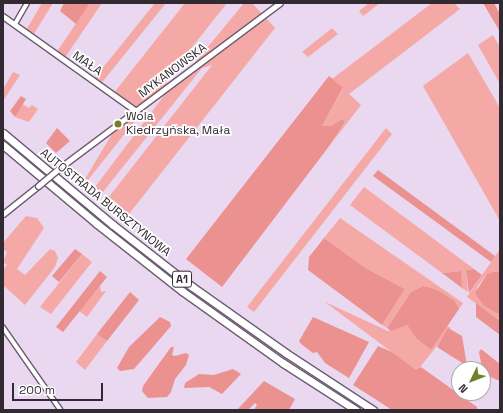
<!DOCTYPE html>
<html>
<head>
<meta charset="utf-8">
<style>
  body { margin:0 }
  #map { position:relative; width:503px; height:413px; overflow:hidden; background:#e9d8ef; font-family:"Space Grotesk",sans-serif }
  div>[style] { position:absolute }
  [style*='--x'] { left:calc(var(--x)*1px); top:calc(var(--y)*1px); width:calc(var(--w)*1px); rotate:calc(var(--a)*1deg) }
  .green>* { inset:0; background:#f5a9a7 }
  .forest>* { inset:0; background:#eb9190 }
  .roads { filter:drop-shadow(1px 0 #6b5c71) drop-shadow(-1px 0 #6b5c71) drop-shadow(0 1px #6b5c71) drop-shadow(0 -1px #6b5c71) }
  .minor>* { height:3.5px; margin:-1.75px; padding:0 1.75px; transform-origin:1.75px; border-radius:1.75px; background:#fff }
  .tertiary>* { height:4.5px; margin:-2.25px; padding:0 2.25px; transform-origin:2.25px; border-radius:2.25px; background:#fff }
  .secondary>* { height:5px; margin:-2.5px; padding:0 2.5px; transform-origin:2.5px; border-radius:2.5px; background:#fff }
  .motorway>* { height:7px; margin:-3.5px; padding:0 3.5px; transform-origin:3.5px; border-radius:3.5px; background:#fff }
  .bridges { filter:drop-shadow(1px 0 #6b5c71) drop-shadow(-1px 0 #6b5c71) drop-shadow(0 1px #6b5c71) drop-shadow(0 -1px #6b5c71) }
  .secondary-bridge>* { height:5px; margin:-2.5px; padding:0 2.5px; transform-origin:2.5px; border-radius:2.5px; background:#fff }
  .dots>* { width:11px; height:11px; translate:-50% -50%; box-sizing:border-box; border:2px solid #fff; border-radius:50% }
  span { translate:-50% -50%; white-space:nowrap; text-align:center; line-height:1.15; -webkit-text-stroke:3.5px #fff; paint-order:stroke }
  .shield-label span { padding:1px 3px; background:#fff; border:1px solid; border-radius:3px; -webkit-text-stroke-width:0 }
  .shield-label { font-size:11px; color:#312a33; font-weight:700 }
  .street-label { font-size:12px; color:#312a33 }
  .poi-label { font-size:12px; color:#312a33 }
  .left { translate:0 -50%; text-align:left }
  .frame { position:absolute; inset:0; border:4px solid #312a33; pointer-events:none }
  .north { position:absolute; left:451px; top:361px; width:40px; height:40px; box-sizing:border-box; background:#fff; border:1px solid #adaaad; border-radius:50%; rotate:227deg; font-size:11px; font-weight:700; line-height:16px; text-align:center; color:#312a33 }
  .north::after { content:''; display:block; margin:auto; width:14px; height:18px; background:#727f2c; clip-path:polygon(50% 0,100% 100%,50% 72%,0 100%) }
  .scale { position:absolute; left:12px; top:383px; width:91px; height:18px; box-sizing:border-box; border:2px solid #312a33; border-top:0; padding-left:5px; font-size:12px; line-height:14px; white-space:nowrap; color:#312a33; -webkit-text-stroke:3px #fff; paint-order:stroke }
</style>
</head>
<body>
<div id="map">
  <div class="green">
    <i style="clip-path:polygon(42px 3px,53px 3px,32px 37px,25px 32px)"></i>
    <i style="clip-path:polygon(90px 3px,102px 3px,64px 59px,56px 53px)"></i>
    <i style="clip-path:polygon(155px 3px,166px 3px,100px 85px,93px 80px)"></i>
    <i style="clip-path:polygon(185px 3px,227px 3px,166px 80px,168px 87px,188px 71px,244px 3px,252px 3px,275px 28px,129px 214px,108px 198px,212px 65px,202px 68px,102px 193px,95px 187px,163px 97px,158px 97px,146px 107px,88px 180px,85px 179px,118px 124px,136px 111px,113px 94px)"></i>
    <i style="clip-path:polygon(369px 3px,380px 3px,363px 16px,359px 11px)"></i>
    <i style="clip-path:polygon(432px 3px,454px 3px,460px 9px,349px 94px,361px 105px,327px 149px,345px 122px,342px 119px,331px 126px,322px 126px,343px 89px,332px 79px)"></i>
    <i style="clip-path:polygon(332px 28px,338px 34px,308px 57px,302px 52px)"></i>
    <i style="clip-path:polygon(493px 35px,500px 47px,500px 84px,478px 45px)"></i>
    <i style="clip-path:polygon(468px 53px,500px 108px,500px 221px,423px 86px)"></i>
    <i style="clip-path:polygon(13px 72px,20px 75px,3px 101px,3px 89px)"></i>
    <i style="clip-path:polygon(22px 104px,29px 108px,32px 105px,38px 109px,29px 122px,15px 117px)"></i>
    <i style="clip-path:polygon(386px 128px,392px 134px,254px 312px,247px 307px)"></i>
    <i style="clip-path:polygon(364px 187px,474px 269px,466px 270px,468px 292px,462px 288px,460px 271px,442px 273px,350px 205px)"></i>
    <i style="clip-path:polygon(26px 216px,37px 218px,44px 228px,17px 269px,25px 275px,50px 249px,55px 251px,58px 258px,55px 267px,25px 305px,3px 285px,3px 270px,7px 265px,3px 262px,7px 252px,3px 249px,3px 243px)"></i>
    <i style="clip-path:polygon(340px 218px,463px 303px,459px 309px,455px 301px,423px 286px,411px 292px,387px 328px,382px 325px,405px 289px,367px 269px,324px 238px)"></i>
    <i style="clip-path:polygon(500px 249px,500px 272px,487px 274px,477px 287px,484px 306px,500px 313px,500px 321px,467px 297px)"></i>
    <i style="clip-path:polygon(82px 254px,92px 262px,51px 314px,40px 307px)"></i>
    <i style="clip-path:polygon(100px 286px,101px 292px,106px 291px,87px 317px,79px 311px)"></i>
    <i style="clip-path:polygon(325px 302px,388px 331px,407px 325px,416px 338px,431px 350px,447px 326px,451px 328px,417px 371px)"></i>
    <i style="clip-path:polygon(97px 334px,107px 341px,85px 370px,76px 362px)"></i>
  </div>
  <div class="forest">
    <i style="clip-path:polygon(64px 3px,90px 3px,76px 24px,60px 11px)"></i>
    <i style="clip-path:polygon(483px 3px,494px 3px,500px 14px,499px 30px)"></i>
    <i style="clip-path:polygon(329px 76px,343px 88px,322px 126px,331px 126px,342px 119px,345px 122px,327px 149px,222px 287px,186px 259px)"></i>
    <i style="clip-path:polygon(21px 96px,26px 99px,15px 117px,10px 111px)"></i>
    <i style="clip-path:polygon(57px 128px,70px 141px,56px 153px,46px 143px)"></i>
    <i style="clip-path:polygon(378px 170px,495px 256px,491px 262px,373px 176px)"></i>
    <i style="clip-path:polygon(324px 238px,367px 269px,405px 289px,382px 325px,308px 270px,309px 257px)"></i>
    <i style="clip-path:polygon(75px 249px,82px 254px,59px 282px,52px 276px)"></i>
    <i style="clip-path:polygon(474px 269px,482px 275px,469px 293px,466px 270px)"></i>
    <i style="clip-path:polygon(100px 271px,107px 277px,63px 332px,56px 327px)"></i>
    <i style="clip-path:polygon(461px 271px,462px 288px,442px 273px)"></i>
    <i style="clip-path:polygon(494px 272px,500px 272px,499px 314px,484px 306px,475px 293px,487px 274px)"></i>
    <i style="clip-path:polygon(423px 286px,437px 290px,455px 301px,459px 309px,431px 350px,416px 338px,407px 325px,391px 331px,387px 328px,411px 292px)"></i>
    <i style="clip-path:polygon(130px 292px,139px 300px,107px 341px,97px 334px)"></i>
    <i style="clip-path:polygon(476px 303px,500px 321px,500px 335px,476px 317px)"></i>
    <i style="clip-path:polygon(160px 317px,170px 322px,171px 326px,134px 369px,120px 371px,117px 368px,129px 347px)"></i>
    <i style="clip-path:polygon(313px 317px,369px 342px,349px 378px,325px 363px,317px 352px,313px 353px,301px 344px,299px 341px)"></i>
    <i style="clip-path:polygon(448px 328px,462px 336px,467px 366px,437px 347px)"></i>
    <i style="clip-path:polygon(378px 346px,392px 352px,416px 370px,421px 367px,477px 407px,477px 410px,392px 410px,372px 397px,353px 385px)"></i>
    <i style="clip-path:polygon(171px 347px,174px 347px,172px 355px,175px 356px,186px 353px,189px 355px,186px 365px,175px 379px,171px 392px,167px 397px,148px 398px,142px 391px,143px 386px)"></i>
    <i style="clip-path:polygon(481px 349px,500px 364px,500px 381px,483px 374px,479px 352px)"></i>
    <i style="clip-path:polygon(233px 369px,241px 374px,222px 394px,209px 387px,184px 388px,185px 383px,199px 374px,214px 375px)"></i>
    <i style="clip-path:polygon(264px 381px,295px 399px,289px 410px,254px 410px,257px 405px,255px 403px,248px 410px,237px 410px)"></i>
  </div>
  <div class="roads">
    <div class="minor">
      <i style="--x:15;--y:24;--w:24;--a:-60"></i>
      <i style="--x:3;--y:327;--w:101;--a:55.1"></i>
    </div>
    <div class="tertiary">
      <i style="--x:3;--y:16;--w:163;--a:35.5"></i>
    </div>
    <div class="secondary">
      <i style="--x:58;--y:169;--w:277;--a:-36.8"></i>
      <i style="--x:3;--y:214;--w:45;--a:-38.7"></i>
    </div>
    <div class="motorway">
      <i style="--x:3;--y:133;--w:143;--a:39.9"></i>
      <i style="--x:113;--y:225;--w:99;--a:38"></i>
      <i style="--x:191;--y:286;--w:116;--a:35.2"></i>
      <i style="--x:286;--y:353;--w:104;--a:33.2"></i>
      <i style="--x:3;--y:145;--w:123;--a:40"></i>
      <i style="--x:97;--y:224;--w:108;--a:38.2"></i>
      <i style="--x:182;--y:291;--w:124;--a:35.5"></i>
      <i style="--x:283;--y:363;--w:87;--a:32.8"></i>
    </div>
  </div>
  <div class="bridges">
    <div class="secondary-bridge">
      <i style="--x:38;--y:186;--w:26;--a:-40"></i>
    </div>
  </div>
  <div class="dots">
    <i style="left:118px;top:124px;background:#727f2c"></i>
  </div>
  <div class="shield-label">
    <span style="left:182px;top:279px">A1</span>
  </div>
  <div class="street-label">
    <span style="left:87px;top:64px;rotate:35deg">MAŁA</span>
    <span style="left:173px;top:71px;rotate:-37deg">MYKANOWSKA</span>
    <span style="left:105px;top:203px;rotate:39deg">AUTOSTRADA BURSZTYNOWA</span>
  </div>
  <div class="poi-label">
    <span class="left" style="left:126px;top:124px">Wola<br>Kiedrzyńska, Mała</span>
  </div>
  <div class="frame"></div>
  <div class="north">N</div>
  <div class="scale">200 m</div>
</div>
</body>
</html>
